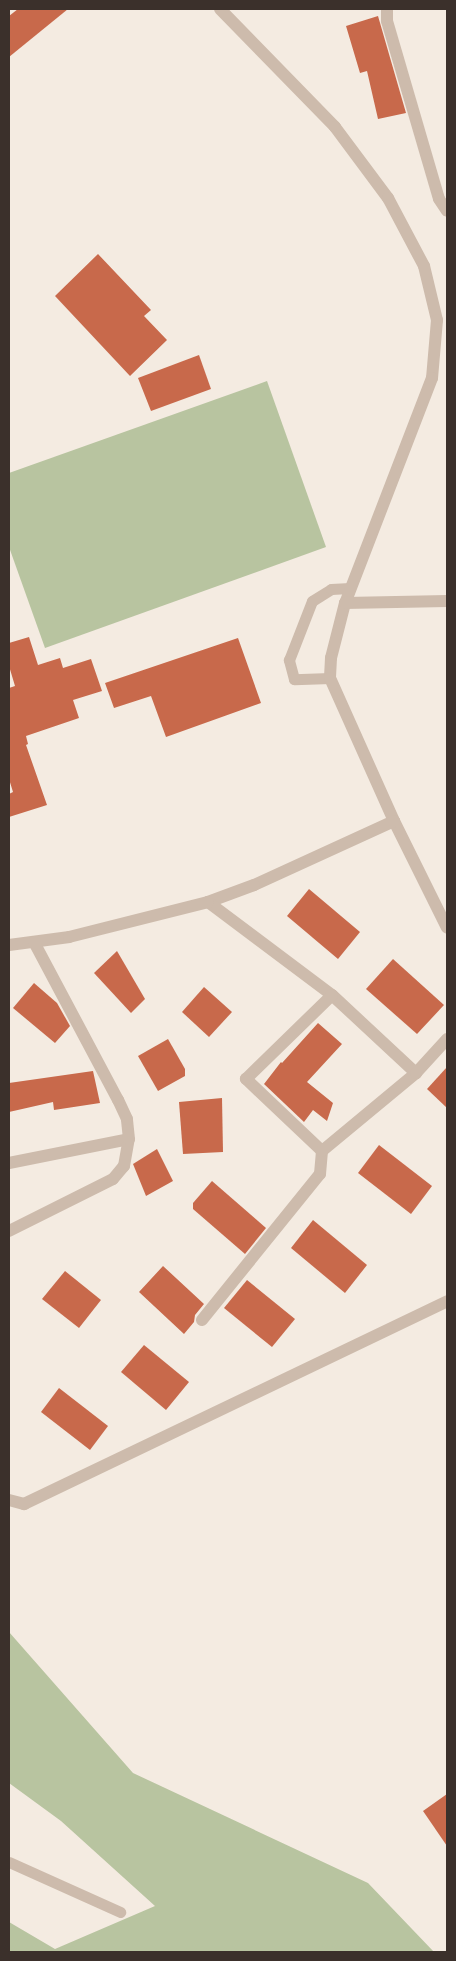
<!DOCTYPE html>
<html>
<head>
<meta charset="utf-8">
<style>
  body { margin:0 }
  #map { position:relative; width:456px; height:1961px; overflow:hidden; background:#f4ebe1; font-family:"Roboto Condensed",sans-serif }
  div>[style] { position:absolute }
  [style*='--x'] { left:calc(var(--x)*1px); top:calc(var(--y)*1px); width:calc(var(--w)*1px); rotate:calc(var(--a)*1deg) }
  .green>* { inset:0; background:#b8c4a0 }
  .building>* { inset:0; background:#c8694b }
  .service>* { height:11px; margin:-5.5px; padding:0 5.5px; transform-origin:5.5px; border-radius:5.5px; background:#cdbbac }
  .minor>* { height:12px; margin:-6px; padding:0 6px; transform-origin:6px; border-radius:6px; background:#cdbbac }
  span { translate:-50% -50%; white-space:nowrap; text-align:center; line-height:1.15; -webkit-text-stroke:5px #fbf5ee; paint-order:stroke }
  .frame { position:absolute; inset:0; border:10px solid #3b302b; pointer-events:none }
</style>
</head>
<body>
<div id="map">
  <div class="green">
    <i style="clip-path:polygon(267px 381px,326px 547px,45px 648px,9px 547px,9px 473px)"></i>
    <i style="clip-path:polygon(9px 1632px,133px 1773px,368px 1883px,434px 1952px,9px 1952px,9px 1922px,55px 1949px,155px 1906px,61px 1821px,9px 1783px)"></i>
  </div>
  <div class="building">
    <i style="clip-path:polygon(18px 9px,68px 9px,9px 57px,9px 16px)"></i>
    <i style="clip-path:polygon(378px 16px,406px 113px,378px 119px,367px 71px,360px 73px,346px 26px)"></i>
    <i style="clip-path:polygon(98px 254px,151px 310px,144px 316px,167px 340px,130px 376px,55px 296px)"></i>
    <i style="clip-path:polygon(199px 355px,211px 389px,151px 411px,138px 378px)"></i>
    <i style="clip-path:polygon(29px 637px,38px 665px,60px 658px,63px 668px,91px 659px,102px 691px,73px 700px,79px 718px,26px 736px,28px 744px,26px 745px,47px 805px,9px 817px,9px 794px,13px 792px,9px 779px,9px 688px,15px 686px,9px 666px,9px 643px)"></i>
    <i style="clip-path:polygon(238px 638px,261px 703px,166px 737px,151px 696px,114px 708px,105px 683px)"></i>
    <i style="clip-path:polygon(309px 889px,360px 932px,338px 959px,287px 916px)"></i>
    <i style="clip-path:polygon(117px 951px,145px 999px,131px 1013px,94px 973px)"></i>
    <i style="clip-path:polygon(393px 959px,444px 1005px,417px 1034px,366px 989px)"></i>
    <i style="clip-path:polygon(34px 983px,57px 1003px,70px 1026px,55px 1043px,13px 1008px)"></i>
    <i style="clip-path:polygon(204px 987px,232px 1012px,209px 1037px,182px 1012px)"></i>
    <i style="clip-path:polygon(318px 1023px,342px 1044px,307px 1082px,333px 1103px,327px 1121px,313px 1110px,304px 1122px,264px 1084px,281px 1062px,282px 1063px)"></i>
    <i style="clip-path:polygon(168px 1039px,185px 1069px,185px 1076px,158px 1091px,138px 1056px)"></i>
    <i style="clip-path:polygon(447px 1067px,447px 1108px,427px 1089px)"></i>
    <i style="clip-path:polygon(93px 1071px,100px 1103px,54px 1110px,53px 1102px,9px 1112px,9px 1083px)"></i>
    <i style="clip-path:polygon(222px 1098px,223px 1152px,183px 1154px,179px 1102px)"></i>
    <i style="clip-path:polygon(379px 1145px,432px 1186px,411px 1214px,358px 1173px)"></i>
    <i style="clip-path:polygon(157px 1149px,173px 1181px,146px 1196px,133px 1164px)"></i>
    <i style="clip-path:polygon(212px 1181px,266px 1228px,245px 1254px,193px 1209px,193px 1203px)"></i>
    <i style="clip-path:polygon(313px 1220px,367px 1265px,345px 1293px,291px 1248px)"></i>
    <i style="clip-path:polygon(163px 1266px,204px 1304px,195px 1315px,194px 1322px,184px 1334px,139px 1292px)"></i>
    <i style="clip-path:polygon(65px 1271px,101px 1300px,79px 1328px,42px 1299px)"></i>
    <i style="clip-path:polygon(247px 1280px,295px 1319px,272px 1347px,224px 1308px)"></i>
    <i style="clip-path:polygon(144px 1345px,189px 1382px,166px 1410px,121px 1372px)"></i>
    <i style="clip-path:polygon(59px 1388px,108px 1426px,90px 1450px,41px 1412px)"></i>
    <i style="clip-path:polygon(447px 1794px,447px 1846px,423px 1811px)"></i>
  </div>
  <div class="service">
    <i style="--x:330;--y:678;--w:36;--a:178"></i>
    <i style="--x:294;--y:679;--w:20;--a:-105"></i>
    <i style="--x:289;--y:660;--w:63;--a:-68.7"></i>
    <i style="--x:312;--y:601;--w:22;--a:-32"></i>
    <i style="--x:331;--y:589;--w:19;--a:-3"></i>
    <i style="--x:9;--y:1862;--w:122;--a:24.2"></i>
  </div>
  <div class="minor">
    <i style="--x:220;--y:9;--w:165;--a:45.7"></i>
    <i style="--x:335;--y:127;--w:89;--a:53.3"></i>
    <i style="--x:388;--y:198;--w:77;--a:62.1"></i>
    <i style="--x:424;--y:266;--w:56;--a:76.5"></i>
    <i style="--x:437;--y:320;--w:58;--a:94.9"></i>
    <i style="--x:432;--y:378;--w:241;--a:111.1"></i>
    <i style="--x:345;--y:603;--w:57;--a:104.3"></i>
    <i style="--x:331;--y:658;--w:20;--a:93"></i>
    <i style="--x:330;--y:678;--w:157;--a:65.9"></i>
    <i style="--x:394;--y:821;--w:119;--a:63.6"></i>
    <i style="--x:387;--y:9;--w:12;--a:90"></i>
    <i style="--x:387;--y:21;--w:185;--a:73.7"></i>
    <i style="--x:439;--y:199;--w:14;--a:56"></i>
    <i style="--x:345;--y:603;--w:102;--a:-1.1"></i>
    <i style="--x:394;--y:821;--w:154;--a:155.4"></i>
    <i style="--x:254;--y:885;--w:49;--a:159.7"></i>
    <i style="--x:208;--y:902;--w:155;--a:36.9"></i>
    <i style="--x:332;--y:995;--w:115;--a:42.9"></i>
    <i style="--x:9;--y:945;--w:61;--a:-7.6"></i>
    <i style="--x:69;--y:937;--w:143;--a:-14.1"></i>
    <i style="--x:322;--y:1151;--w:105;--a:-136.5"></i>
    <i style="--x:246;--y:1079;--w:120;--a:-44.3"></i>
    <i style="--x:9;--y:1163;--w:122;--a:-11.3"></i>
    <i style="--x:9;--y:1231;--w:116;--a:-26.6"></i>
    <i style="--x:113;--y:1179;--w:17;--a:-50"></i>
    <i style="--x:124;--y:1166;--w:27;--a:-80"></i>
    <i style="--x:129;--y:1139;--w:20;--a:-96"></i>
    <i style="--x:127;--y:1119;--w:21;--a:-115"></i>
    <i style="--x:118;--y:1100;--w:179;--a:-118"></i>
    <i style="--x:202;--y:1320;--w:188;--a:-51.1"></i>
    <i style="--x:320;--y:1174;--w:23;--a:-85"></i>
    <i style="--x:322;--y:1151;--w:122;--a:-39.7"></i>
    <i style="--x:416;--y:1073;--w:46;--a:-47.6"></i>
    <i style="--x:9;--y:1500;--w:16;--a:15"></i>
    <i style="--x:24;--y:1504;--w:469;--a:-25.6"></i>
  </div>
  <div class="frame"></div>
</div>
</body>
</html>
